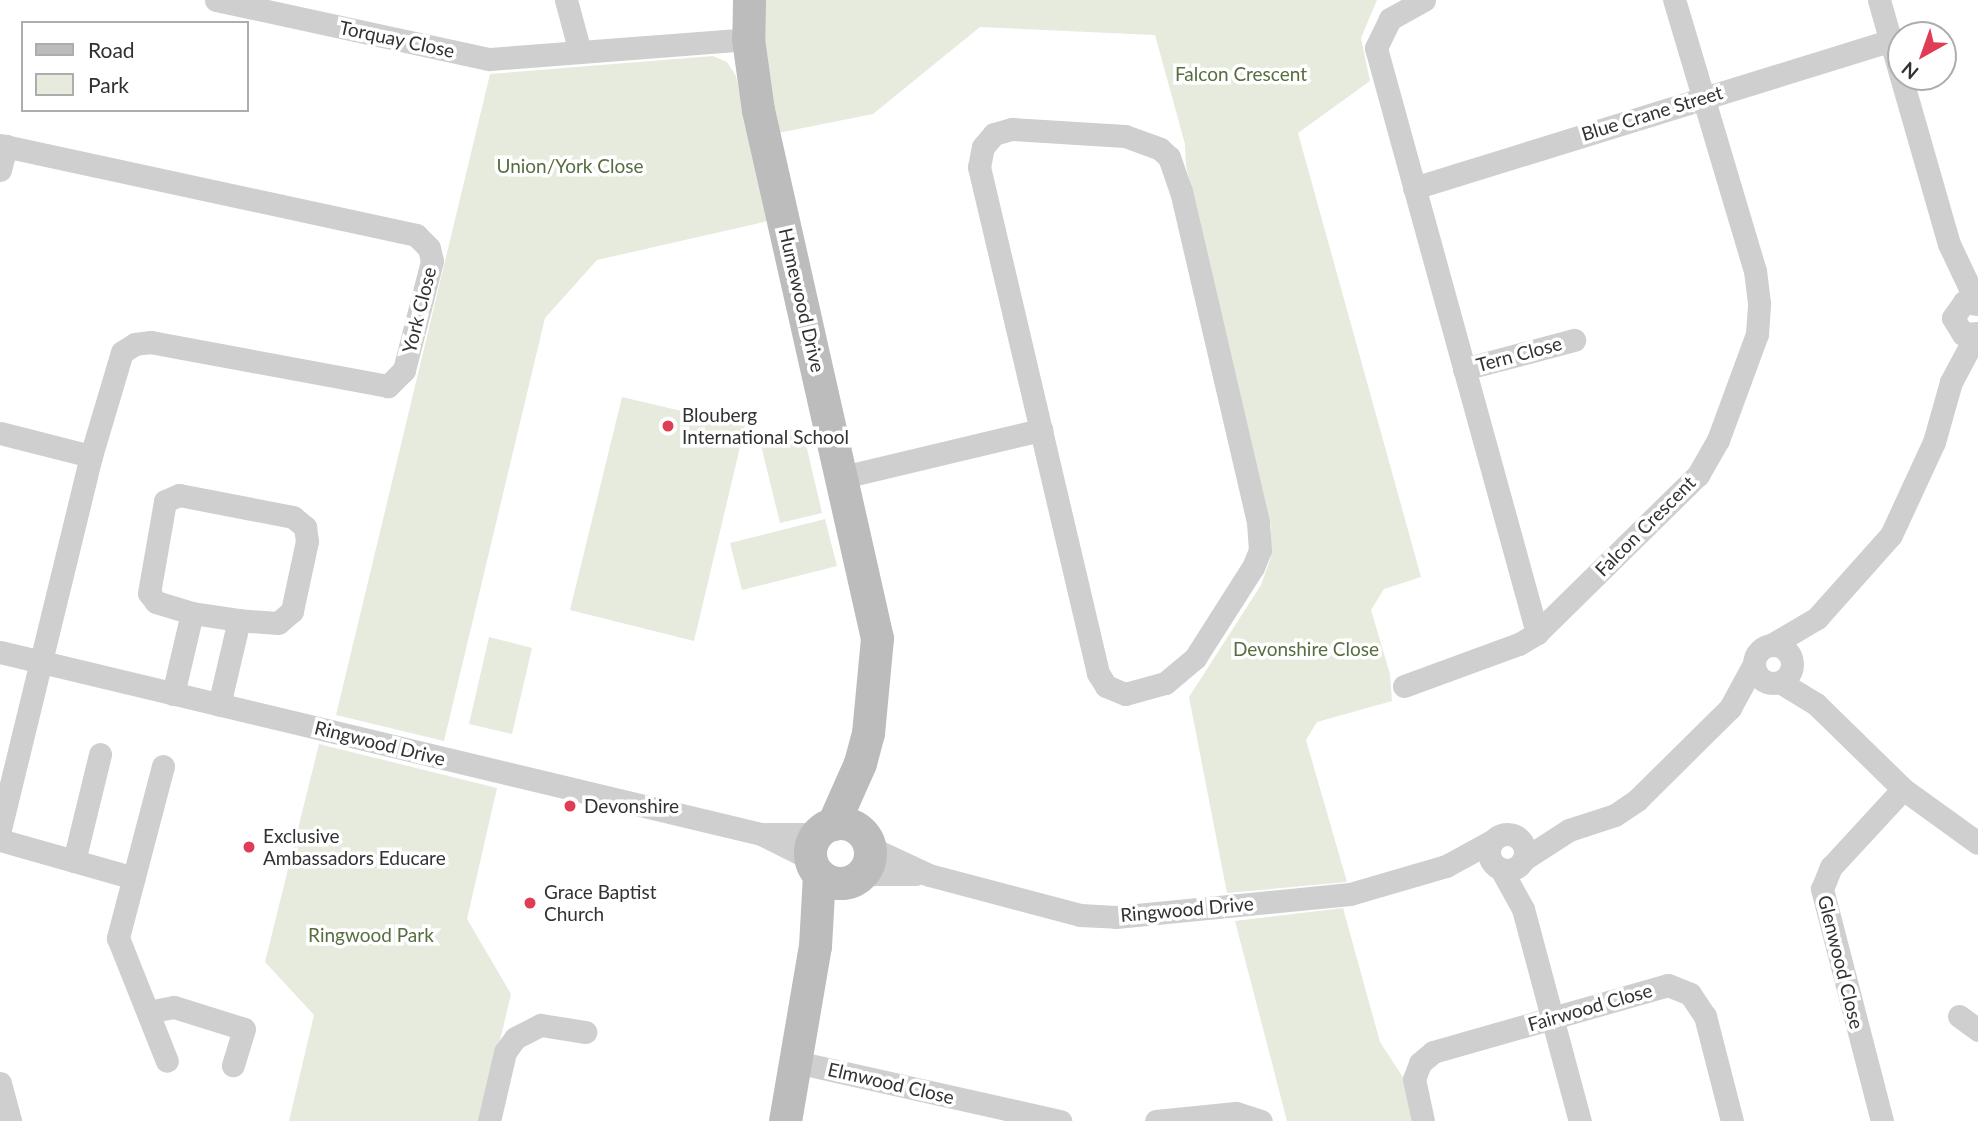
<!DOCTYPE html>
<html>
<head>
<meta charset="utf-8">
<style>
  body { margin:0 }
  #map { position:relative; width:1978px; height:1121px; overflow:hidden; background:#fff; font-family:Lato,sans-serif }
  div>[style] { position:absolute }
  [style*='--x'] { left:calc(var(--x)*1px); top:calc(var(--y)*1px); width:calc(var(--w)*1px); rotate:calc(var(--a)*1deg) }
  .green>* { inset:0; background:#e6ebde }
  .street>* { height:23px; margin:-11.5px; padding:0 11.5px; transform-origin:11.5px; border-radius:11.5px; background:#cfcfcf }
  .street>.ring { margin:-11.5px; padding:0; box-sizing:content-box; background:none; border:23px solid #cfcfcf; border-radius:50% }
  .secondary>* { height:33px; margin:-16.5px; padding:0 16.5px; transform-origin:16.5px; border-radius:16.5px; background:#bcbcbc }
  .secondary>.ring { margin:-16.5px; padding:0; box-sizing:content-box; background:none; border:33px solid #bcbcbc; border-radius:50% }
  .dots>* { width:19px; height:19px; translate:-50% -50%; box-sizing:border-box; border:4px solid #fff; border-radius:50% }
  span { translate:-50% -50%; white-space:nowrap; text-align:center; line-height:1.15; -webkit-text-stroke:7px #fff; paint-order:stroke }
  .street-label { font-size:19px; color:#323232 }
  .park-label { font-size:19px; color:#586d40 }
  .poi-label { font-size:19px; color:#323232 }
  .left { translate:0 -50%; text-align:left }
  .legend { position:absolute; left:21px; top:21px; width:228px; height:91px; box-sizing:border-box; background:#fff; border:2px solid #adadad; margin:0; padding:9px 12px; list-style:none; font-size:21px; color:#323232 }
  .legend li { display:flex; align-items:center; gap:14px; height:35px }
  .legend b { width:35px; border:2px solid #adadad }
  .north { position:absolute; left:1887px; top:21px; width:70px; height:70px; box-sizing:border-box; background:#fff; border:2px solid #adadad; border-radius:50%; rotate:220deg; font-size:19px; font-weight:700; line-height:28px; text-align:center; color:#323232 }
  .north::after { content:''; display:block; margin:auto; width:24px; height:32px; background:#df3d55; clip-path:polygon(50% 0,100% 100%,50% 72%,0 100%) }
</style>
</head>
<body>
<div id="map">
  <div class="green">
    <i style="clip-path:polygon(763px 0,1377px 0,1361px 38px,1370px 81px,1298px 133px,1421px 577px,1384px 589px,1371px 610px,1390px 674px,1392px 701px,1317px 722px,1306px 740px,1347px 882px,1227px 893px,1189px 697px,1261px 585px,1271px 557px,1271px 526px,1186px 166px,1185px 144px,1155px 35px,980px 27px,873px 114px,778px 133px,762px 40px)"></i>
    <i style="clip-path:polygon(713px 56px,727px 62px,736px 76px,768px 221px,597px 260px,545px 318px,444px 741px,336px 715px,490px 74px)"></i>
    <i style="clip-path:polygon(622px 397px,745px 426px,694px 641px,570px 610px)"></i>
    <i style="clip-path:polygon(802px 427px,822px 513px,780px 523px,759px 437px)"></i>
    <i style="clip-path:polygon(825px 519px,837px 566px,742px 590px,730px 543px)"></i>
    <i style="clip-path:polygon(489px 637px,532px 648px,512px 734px,469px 724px)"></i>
    <i style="clip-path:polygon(319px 744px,497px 788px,467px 919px,511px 994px,481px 1121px,289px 1121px,314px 1015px,265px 962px)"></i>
    <i style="clip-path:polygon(1343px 908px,1380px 1042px,1406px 1082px,1416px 1121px,1287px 1121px,1235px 921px)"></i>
  </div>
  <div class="street">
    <i style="--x:216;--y:0;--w:280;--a:12.2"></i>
    <i style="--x:490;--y:59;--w:259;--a:-4.4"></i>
    <i style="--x:566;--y:0;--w:54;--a:74.9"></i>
    <i style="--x:1424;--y:0;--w:39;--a:151"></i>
    <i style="--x:1390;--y:19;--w:32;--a:116"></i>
    <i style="--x:1376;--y:48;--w:607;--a:74.61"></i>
    <i style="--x:1879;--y:0;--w:254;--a:74"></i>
    <i style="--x:1949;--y:244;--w:65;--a:64.6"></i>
    <i style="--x:1012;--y:129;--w:113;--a:3.5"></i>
    <i style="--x:1125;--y:136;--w:37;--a:20"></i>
    <i style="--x:1160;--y:149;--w:12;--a:42"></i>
    <i style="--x:1169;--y:157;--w:36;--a:71"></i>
    <i style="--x:1181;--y:191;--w:340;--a:76.9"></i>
    <i style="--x:1258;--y:522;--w:28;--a:86"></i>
    <i style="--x:1260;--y:550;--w:18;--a:112"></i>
    <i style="--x:1253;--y:567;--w:108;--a:122.5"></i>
    <i style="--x:1195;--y:658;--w:39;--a:140"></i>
    <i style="--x:1165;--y:683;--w:41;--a:164.6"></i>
    <i style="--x:1125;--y:694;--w:21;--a:-157"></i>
    <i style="--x:1106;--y:686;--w:15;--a:-122"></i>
    <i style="--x:1098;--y:673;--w:520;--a:-103.23"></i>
    <i style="--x:979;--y:167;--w:20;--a:-79"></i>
    <i style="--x:983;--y:147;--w:17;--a:-50"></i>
    <i style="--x:994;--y:134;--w:19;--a:-16"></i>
    <i style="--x:0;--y:145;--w:426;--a:12.2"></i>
    <i style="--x:416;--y:235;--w:18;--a:45"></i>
    <i style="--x:429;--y:248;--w:13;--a:77"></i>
    <i style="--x:432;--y:261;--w:113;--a:104.4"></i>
    <i style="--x:404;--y:370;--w:23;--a:135"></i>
    <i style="--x:388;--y:386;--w:241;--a:-169.5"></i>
    <i style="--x:151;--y:342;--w:16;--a:173"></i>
    <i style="--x:135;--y:344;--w:15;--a:148"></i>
    <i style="--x:122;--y:352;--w:109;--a:106.6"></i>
    <i style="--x:91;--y:456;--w:383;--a:103.7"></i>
    <i style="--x:0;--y:170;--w:25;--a:-76"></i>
    <i style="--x:1414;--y:188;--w:498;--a:-17.2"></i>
    <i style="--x:1978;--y:304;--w:14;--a:-172"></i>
    <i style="--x:1964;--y:302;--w:19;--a:125"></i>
    <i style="--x:1953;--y:318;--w:19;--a:58"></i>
    <i style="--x:1963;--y:334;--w:15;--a:-4"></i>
    <i style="--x:1464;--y:369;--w:114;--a:-14.8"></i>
    <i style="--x:0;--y:433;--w:94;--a:14.2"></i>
    <i style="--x:843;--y:477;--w:204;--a:-13.4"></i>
    <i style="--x:192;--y:613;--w:48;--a:8.5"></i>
    <i style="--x:1773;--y:644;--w:51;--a:-30.6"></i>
    <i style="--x:1817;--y:618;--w:111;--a:-48.3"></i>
    <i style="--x:1891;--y:535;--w:102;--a:-65.2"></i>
    <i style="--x:1934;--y:442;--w:62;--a:-74.2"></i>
    <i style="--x:1951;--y:382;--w:55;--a:-62"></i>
    <i class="ring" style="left:1754px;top:645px;width:15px;height:15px"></i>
    <i style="--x:0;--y:652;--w:782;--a:13.45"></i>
    <i style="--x:761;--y:834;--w:56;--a:26.6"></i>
    <i style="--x:1780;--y:682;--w:42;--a:31.4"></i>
    <i style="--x:1816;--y:704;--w:122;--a:44.3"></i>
    <i style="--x:1903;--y:789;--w:92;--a:35.8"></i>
    <i style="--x:1404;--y:686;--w:122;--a:-20.1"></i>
    <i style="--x:1519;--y:644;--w:21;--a:-31"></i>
    <i style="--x:1537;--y:633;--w:226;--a:-44.5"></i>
    <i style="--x:1698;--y:475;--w:40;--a:-60.3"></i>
    <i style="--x:1718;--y:440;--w:113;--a:-69.8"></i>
    <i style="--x:1757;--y:334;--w:31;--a:-86"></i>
    <i style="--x:1759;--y:303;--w:32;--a:-97"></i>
    <i style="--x:1755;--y:271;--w:283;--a:-106.6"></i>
    <i style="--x:173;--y:694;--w:83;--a:-76.8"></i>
    <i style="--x:192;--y:613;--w:38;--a:-163"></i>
    <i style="--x:156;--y:602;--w:11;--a:-128"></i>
    <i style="--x:149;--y:593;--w:93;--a:-80.1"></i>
    <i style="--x:165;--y:501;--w:15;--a:-23"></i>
    <i style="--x:179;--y:495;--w:116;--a:10.9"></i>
    <i style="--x:293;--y:517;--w:16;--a:40"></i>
    <i style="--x:305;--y:527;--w:14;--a:82"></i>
    <i style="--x:307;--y:541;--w:72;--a:102.1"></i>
    <i style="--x:292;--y:611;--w:18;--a:139"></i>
    <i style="--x:278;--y:623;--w:39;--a:-176"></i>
    <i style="--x:239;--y:620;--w:87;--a:103.2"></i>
    <i style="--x:163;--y:766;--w:178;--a:104.7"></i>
    <i style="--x:118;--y:938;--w:132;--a:68.3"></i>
    <i class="ring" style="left:1489px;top:834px;width:13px;height:13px"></i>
    <i style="--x:767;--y:834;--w:50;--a:0"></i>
    <i style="--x:0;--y:840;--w:139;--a:15.8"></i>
    <i style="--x:869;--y:847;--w:66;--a:25"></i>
    <i style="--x:929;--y:875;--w:156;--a:14.8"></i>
    <i style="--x:1080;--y:915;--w:36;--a:3"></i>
    <i style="--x:1116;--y:917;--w:235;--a:-5.6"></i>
    <i style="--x:1350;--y:894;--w:100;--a:-16.3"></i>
    <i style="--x:1446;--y:866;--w:52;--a:-28.5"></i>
    <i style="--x:1524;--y:859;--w:54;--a:-32.8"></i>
    <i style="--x:1569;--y:830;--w:48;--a:-18.1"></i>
    <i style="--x:1615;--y:815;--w:27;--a:-34"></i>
    <i style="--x:1637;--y:800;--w:131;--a:-44.7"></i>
    <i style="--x:1730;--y:708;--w:50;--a:-61.4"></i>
    <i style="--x:74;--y:861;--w:110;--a:-76.3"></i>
    <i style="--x:1501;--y:869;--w:46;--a:61.2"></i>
    <i style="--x:1523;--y:909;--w:220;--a:75"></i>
    <i style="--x:861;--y:874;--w:54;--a:0"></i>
    <i style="--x:148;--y:1012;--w:26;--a:-11"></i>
    <i style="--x:174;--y:1007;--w:73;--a:17.4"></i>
    <i style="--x:244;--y:1029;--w:38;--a:107"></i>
    <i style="--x:1959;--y:1016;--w:24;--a:36"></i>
    <i style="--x:796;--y:1062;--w:271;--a:12.6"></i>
    <i style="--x:0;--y:1083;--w:39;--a:75"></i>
    <i style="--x:489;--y:1121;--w:71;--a:-76.9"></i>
    <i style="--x:505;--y:1052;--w:17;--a:-54"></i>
    <i style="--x:515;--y:1038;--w:29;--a:-27"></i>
    <i style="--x:541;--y:1025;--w:45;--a:9"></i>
    <i style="--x:1156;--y:1121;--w:80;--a:-5.7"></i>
    <i style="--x:1236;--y:1113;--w:26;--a:18"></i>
    <i style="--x:1423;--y:1121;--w:43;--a:-102.1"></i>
    <i style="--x:1414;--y:1079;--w:17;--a:-69"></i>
    <i style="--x:1420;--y:1063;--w:17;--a:-40"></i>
    <i style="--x:1433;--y:1052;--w:244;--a:-15.9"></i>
    <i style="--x:1668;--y:985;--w:24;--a:22"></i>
    <i style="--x:1690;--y:994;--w:27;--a:56"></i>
    <i style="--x:1705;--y:1016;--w:108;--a:75.6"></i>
    <i style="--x:1882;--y:1121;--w:240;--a:-104.5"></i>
    <i style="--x:1822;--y:889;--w:24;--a:-68"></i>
    <i style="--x:1831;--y:867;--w:106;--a:-47.3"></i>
  </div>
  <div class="secondary">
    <i style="--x:749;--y:0;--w:39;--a:91"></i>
    <i style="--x:748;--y:39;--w:72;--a:82"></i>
    <i style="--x:758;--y:110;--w:541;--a:77.3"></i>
    <i style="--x:877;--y:638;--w:95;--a:95.4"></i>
    <i style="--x:868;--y:733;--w:31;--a:105"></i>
    <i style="--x:860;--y:763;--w:67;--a:113.9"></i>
    <i class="ring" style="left:810px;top:823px;width:27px;height:27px"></i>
    <i style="--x:785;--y:1121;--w:178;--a:-80.3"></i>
    <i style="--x:815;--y:946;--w:71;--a:-86.8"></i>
  </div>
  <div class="dots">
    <i style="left:668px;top:426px;background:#df3d55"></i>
    <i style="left:570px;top:806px;background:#df3d55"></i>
    <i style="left:249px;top:847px;background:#df3d55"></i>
    <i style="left:530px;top:903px;background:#df3d55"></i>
  </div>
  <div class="street-label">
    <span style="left:397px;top:39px;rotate:12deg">Torquay Close</span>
    <span style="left:1652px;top:113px;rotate:-17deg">Blue Crane Street</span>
    <span style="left:802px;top:300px;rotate:77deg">Humewood Drive</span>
    <span style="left:419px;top:310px;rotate:-76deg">York Close</span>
    <span style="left:1519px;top:354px;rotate:-15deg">Tern Close</span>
    <span style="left:1645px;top:526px;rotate:-45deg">Falcon Crescent</span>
    <span style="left:380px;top:743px;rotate:14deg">Ringwood Drive</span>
    <span style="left:1187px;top:909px;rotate:-5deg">Ringwood Drive</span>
    <span style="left:1841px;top:962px;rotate:76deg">Glenwood Close</span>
    <span style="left:1590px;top:1007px;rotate:-16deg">Fairwood Close</span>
    <span style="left:891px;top:1083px;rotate:13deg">Elmwood Close</span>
  </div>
  <div class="park-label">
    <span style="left:1241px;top:74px">Falcon Crescent</span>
    <span style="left:570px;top:166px">Union/York Close</span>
    <span style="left:1306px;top:649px">Devonshire Close</span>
    <span style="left:371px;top:935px">Ringwood Park</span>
  </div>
  <div class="poi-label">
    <span class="left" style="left:682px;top:426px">Blouberg<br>International School</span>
    <span class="left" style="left:584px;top:806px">Devonshire</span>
    <span class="left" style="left:263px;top:847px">Exclusive<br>Ambassadors Educare</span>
    <span class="left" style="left:544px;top:903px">Grace Baptist<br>Church</span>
  </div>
  <ul class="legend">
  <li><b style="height:9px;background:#bcbcbc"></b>Road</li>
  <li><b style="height:19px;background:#e6ebde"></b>Park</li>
  </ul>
  <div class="north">N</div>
</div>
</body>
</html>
